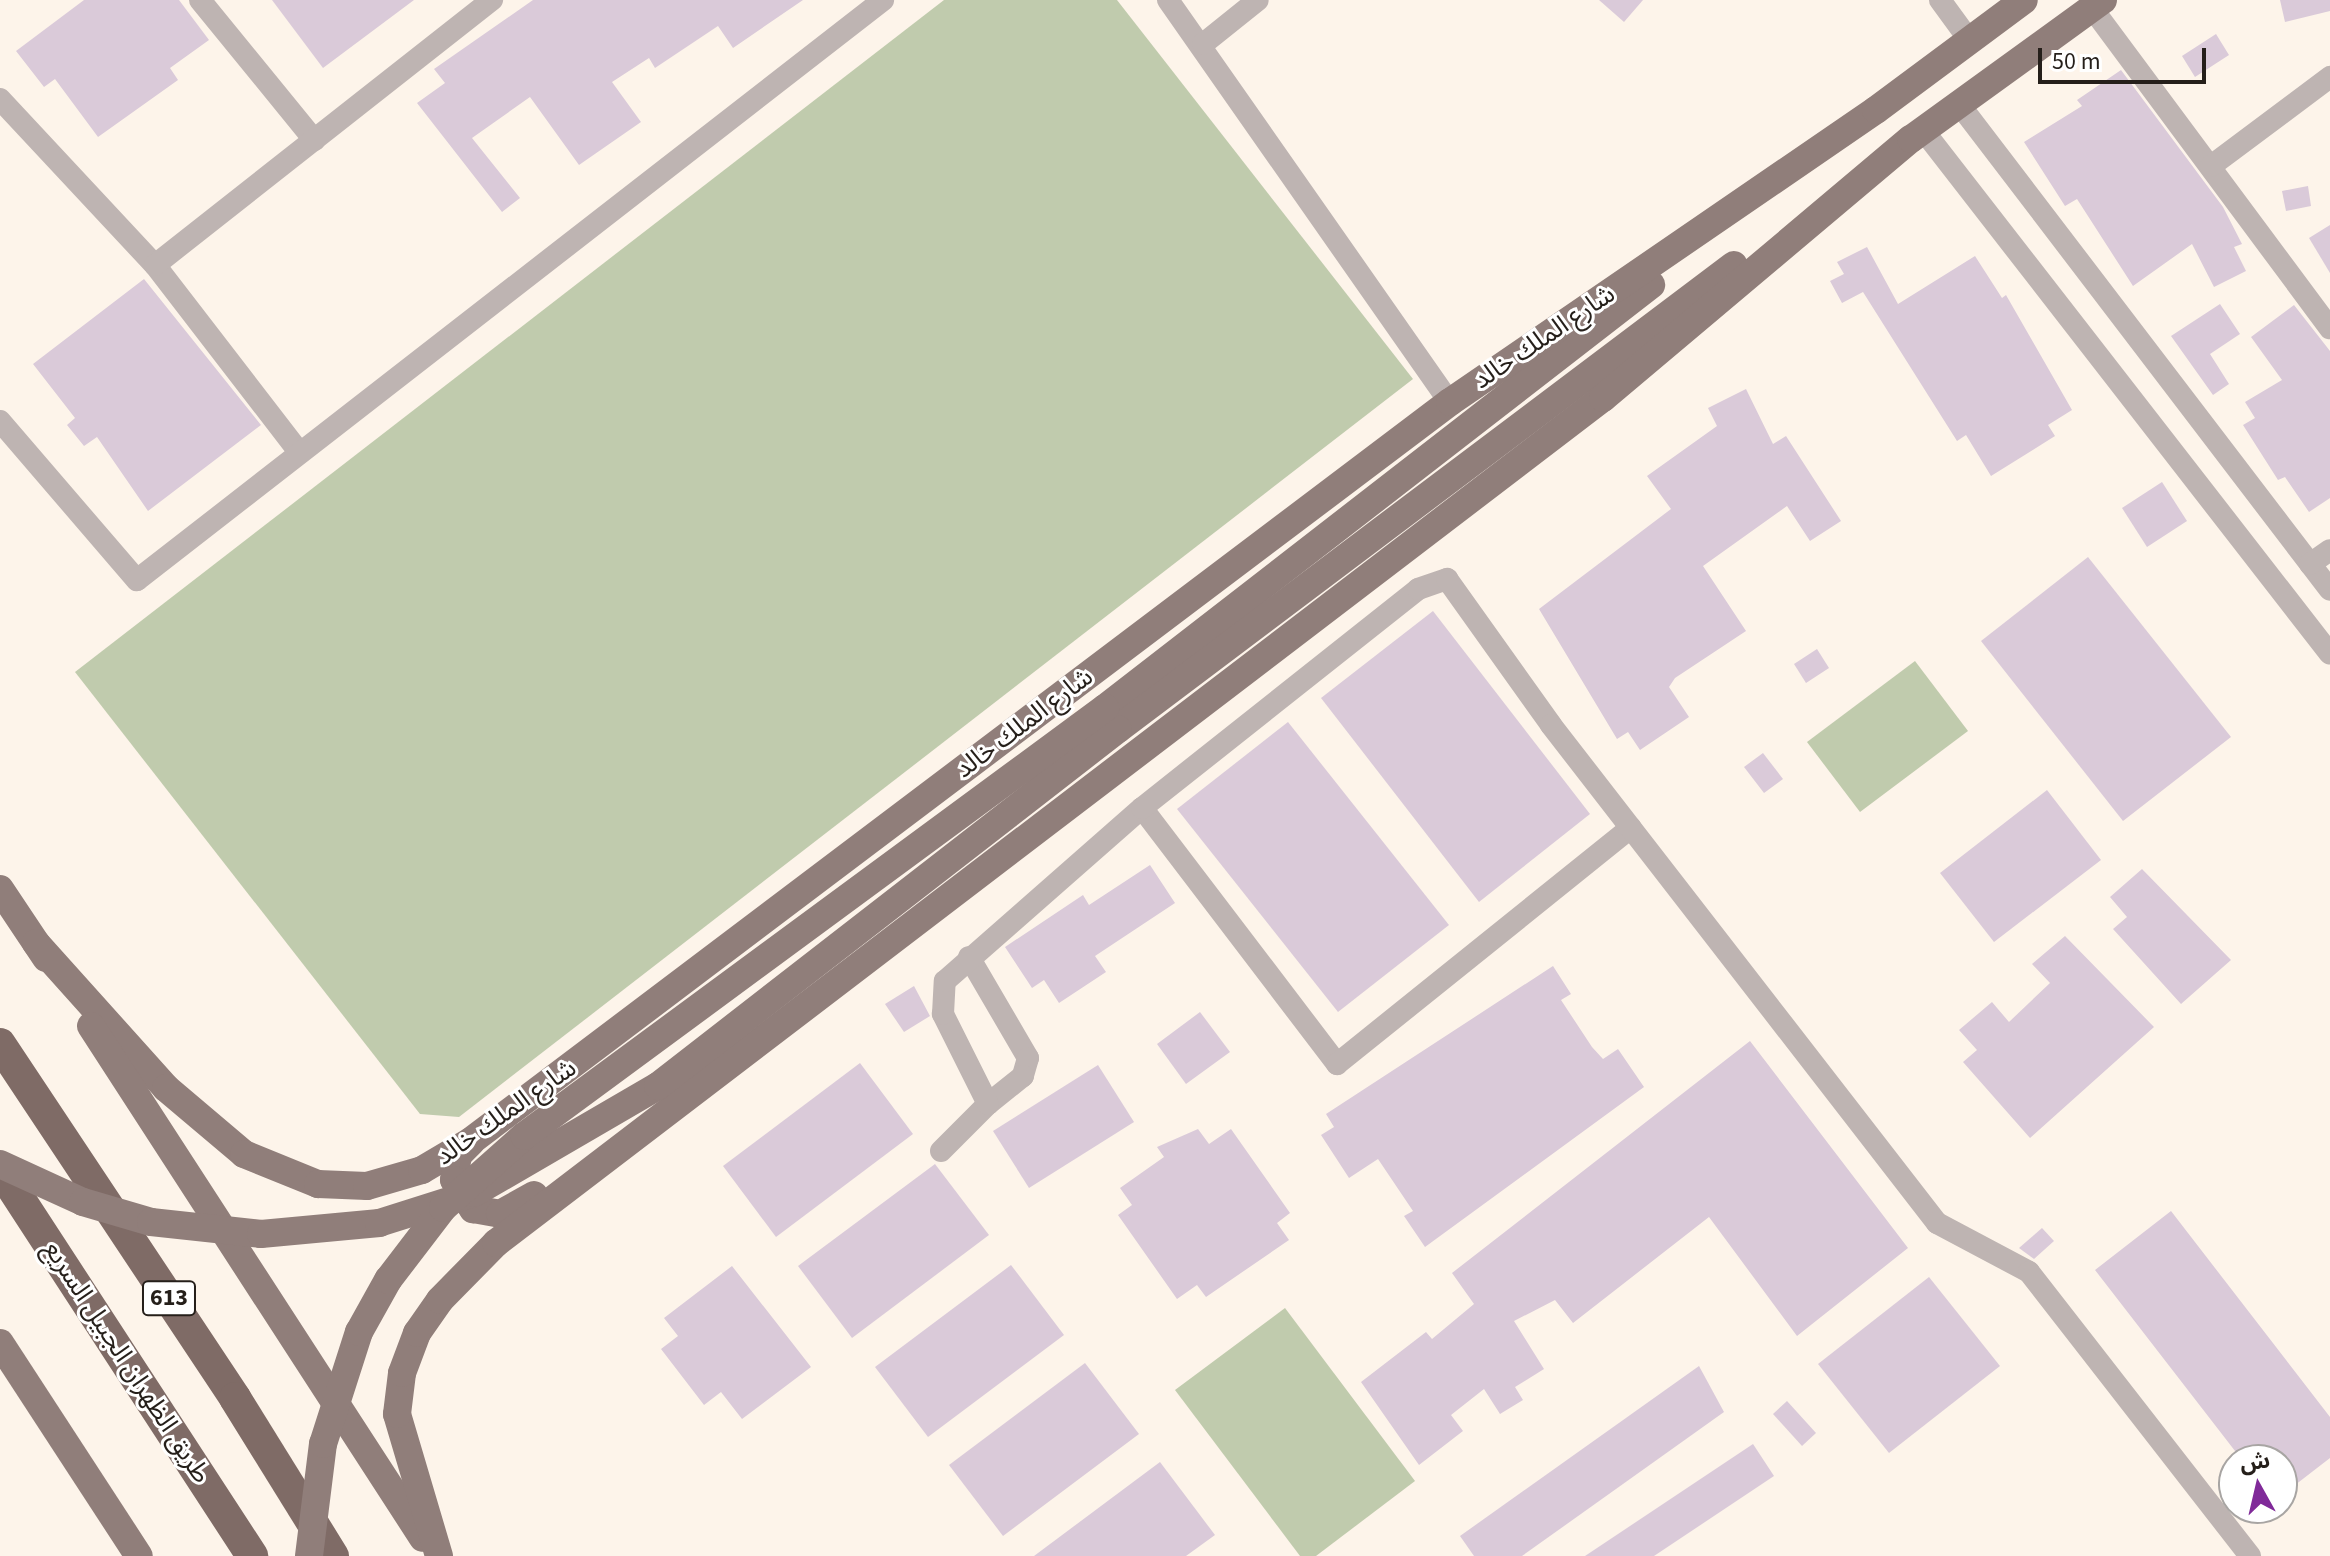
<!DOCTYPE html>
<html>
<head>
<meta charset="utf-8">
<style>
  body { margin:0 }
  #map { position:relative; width:2330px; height:1556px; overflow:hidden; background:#fdf4ea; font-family:"Source Sans 3","Noto Sans Arabic",sans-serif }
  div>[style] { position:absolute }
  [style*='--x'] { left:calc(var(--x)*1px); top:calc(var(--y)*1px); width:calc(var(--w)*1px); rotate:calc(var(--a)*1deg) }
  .green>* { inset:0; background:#c0cbad }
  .building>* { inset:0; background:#dacad9 }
  .minor>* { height:22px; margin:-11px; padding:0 11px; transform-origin:11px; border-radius:11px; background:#beb4b2 }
  .major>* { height:28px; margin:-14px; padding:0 14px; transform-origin:14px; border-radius:14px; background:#907e7a }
  .highway>* { height:32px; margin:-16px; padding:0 16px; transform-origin:16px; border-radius:16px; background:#7f6b66 }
  .major-bridge>* { height:28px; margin:-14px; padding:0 14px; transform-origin:14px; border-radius:14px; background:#907e7a }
  span { translate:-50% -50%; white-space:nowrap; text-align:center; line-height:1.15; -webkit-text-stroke:6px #fff; paint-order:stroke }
  .shield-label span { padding:2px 6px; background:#fff; border:2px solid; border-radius:6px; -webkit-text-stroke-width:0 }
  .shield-label { font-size:24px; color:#251f1a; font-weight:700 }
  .street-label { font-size:26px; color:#251f1a }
  .north { position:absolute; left:2218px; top:1444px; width:80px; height:80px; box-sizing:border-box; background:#fff; border:2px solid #a8a5a3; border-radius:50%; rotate:352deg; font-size:22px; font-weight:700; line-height:32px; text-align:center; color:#251f1a }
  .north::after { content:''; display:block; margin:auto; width:28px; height:36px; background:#802a99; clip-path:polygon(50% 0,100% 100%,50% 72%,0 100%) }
  .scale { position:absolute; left:2038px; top:48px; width:168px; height:36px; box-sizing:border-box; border:4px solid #251f1a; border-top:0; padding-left:10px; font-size:24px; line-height:28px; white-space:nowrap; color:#251f1a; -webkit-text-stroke:6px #fff; paint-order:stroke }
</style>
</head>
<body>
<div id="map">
  <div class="green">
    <i style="clip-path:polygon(944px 0,1117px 0,1413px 379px,459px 1117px,420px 1114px,75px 672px)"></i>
    <i style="clip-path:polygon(1915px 661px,1968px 731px,1860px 812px,1807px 742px)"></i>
    <i style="clip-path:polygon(1285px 1308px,1415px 1481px,1316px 1556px,1300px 1556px,1175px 1390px)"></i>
  </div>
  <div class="building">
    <i style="clip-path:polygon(84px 0,179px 0,209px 40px,170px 68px,178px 80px,98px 137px,55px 79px,44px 87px,16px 51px)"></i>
    <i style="clip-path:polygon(272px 0,414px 0,323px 68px)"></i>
    <i style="clip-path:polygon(533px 0,803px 0,733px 48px,718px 26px,655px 68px,649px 58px,612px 82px,641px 122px,579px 165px,530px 97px,472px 138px,520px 198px,502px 212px,417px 103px,445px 83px,434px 69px)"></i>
    <i style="clip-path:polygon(1599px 0,1643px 0,1624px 22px)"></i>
    <i style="clip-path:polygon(2280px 0,2330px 0,2330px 11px,2285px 22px)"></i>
    <i style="clip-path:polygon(2216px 34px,2229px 55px,2195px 77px,2182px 56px)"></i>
    <i style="clip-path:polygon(2121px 70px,2223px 207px,2242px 244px,2234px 247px,2246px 271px,2214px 287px,2192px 244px,2133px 286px,2077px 199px,2065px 206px,2024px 142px,2082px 106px,2077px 100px)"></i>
    <i style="clip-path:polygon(2308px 186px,2311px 206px,2286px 211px,2282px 191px)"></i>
    <i style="clip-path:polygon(2330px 225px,2330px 273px,2309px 238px)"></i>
    <i style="clip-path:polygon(1867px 247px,1898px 304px,1975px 256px,2002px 298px,2006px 295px,2072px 410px,2048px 425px,2055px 436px,1991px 476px,1966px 435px,1957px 441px,1863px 292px,1842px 303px,1830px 281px,1844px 274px,1837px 262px)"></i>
    <i style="clip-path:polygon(144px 279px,261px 425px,148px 511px,97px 437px,84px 446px,67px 425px,75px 418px,33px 364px)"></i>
    <i style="clip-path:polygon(2220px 304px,2240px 334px,2210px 354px,2229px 384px,2213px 395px,2171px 336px)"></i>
    <i style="clip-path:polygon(2294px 305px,2330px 351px,2330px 498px,2309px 512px,2285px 477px,2278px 480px,2243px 425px,2255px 418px,2245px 402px,2282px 380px,2251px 337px)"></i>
    <i style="clip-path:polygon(1746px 389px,1773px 444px,1786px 436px,1841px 521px,1810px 541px,1787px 506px,1703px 566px,1746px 631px,1675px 678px,1669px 687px,1689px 717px,1640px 750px,1628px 732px,1617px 739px,1539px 609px,1671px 509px,1647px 476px,1717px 426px,1708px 408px)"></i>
    <i style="clip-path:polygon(2162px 482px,2187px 521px,2147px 547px,2122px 508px)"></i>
    <i style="clip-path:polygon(2088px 557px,2231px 737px,2123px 821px,1981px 641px)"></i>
    <i style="clip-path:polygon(1433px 611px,1590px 814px,1479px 902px,1321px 698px)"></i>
    <i style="clip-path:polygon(1817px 649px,1829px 668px,1806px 683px,1794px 664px)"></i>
    <i style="clip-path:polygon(1288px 722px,1449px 925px,1338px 1012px,1177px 809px)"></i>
    <i style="clip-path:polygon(1763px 753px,1783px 779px,1764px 793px,1744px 767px)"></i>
    <i style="clip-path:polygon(2047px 790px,2101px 860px,1994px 942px,1940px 873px)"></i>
    <i style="clip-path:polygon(1150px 865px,1175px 903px,1095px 956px,1106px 972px,1059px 1003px,1044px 980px,1032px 988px,1005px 947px,1083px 895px,1089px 905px)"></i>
    <i style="clip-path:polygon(2142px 869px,2231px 960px,2181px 1004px,2113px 929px,2127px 917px,2110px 897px)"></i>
    <i style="clip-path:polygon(2065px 936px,2154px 1027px,2030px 1138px,1963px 1062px,1977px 1050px,1959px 1030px,1992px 1002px,2009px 1022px,2050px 983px,2032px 964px)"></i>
    <i style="clip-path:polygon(1553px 966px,1571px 994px,1561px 1000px,1592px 1047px,1603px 1059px,1618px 1049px,1644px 1087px,1425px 1247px,1404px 1216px,1413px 1211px,1378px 1159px,1349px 1178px,1321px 1135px,1334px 1127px,1326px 1114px)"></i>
    <i style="clip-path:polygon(914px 986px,930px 1016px,904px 1032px,885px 1004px)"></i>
    <i style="clip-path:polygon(1200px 1012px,1230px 1052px,1186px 1084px,1157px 1044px)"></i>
    <i style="clip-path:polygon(1750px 1041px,1908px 1248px,1797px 1336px,1709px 1217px,1573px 1323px,1555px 1300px,1514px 1321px,1544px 1369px,1515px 1387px,1523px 1400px,1500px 1414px,1484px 1389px,1451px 1415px,1463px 1431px,1419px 1465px,1361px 1382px,1426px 1332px,1432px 1339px,1474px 1304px,1452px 1273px)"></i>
    <i style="clip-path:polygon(860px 1063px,913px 1134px,776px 1237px,723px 1166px)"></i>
    <i style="clip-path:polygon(1098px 1065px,1134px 1122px,1029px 1188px,993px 1131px)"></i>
    <i style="clip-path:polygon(1198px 1129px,1209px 1144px,1231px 1129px,1290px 1213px,1277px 1223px,1289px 1240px,1206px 1297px,1197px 1285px,1177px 1299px,1118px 1215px,1132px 1205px,1120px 1188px,1164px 1157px,1157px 1147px)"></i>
    <i style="clip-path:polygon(935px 1164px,989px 1235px,852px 1338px,798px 1266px)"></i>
    <i style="clip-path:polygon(2171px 1211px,2330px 1417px,2330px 1458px,2282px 1495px,2282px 1460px,2242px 1460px,2095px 1270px)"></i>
    <i style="clip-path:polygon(2042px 1228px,2054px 1241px,2034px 1259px,2019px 1248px)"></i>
    <i style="clip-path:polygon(1011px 1265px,1064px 1335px,928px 1437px,875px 1367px)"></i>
    <i style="clip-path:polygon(732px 1266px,811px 1367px,742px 1419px,721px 1392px,704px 1405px,661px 1349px,678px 1336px,664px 1318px)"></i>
    <i style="clip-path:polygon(1929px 1277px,2000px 1366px,1889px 1453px,1818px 1364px)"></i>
    <i style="clip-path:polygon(1085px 1363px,1139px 1434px,1003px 1536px,949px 1465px)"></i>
    <i style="clip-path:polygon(1699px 1366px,1724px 1412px,1522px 1556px,1474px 1556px,1460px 1536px)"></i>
    <i style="clip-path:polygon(1787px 1401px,1816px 1433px,1802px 1446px,1773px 1414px)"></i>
    <i style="clip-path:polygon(1753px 1444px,1774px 1476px,1654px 1556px,1585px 1556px)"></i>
    <i style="clip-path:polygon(1160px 1462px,1215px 1535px,1186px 1556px,1034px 1556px)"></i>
  </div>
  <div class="minor">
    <i style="--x:200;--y:0;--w:181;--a:50.8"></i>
    <i style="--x:1168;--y:0;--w:491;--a:55"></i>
    <i style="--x:1940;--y:0;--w:51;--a:53.8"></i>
    <i style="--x:2092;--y:8;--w:399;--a:53.4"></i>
    <i style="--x:1203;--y:44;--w:70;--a:-38.7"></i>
    <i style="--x:0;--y:99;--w:227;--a:47"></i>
    <i style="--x:155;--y:265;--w:237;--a:52.4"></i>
    <i style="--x:1959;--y:104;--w:611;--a:52.64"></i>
    <i style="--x:1923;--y:130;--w:663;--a:52.16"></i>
    <i style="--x:2211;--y:166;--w:149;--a:-36.8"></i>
    <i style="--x:155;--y:265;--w:429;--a:-38.2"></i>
    <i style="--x:0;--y:421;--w:210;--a:49.3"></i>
    <i style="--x:137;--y:580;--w:945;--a:-37.86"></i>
    <i style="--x:2310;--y:564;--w:24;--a:-35"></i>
    <i style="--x:1142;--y:808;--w:322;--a:52.7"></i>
    <i style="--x:1337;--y:1064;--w:377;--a:-38.8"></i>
    <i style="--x:969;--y:957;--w:117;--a:59.7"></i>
    <i style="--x:1028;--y:1058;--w:19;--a:106"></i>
    <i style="--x:1023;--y:1076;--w:45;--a:141.3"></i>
    <i style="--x:941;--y:1151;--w:66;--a:-45"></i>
    <i style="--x:988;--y:1104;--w:101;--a:-116.6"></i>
    <i style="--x:943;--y:1014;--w:33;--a:-87"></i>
    <i style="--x:945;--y:981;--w:262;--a:-41.3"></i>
    <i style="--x:1142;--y:808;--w:352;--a:-38.4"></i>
    <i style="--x:1418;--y:589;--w:31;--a:-19"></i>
    <i style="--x:1447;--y:579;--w:179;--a:54.5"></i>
    <i style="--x:1551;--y:725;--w:630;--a:52.22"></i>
    <i style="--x:1937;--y:1223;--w:104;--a:28"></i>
    <i style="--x:2029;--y:1272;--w:360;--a:52.1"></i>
  </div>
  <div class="major">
    <i style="--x:1105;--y:708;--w:691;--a:-37.77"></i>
    <i style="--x:1118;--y:729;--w:771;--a:-36.99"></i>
    <i style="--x:0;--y:889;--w:83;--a:56.3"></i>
    <i style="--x:36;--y:943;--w:195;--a:48.1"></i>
    <i style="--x:166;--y:1088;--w:102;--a:40.2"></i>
    <i style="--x:244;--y:1154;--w:80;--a:22.1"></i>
    <i style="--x:318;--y:1184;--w:49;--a:2.3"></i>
    <i style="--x:367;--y:1186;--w:57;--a:-16.2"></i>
    <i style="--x:422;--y:1170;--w:57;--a:-30.6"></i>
    <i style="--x:471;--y:1141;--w:1227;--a:-37.05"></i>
    <i style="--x:1450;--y:402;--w:516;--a:-34.43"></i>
    <i style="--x:1876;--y:110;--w:184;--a:-36.6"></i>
    <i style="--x:91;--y:1026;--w:610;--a:57.04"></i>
    <i style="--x:471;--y:1142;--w:18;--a:135"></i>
    <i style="--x:458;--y:1155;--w:25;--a:99"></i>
    <i style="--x:454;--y:1180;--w:35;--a:57"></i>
    <i style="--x:473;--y:1209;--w:27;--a:10"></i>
    <i style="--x:500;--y:1214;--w:39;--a:-29"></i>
    <i style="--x:0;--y:1343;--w:254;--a:56.9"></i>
    <i style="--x:439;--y:1556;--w:148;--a:-106.5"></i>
    <i style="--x:397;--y:1414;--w:41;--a:-83"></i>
    <i style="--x:402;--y:1373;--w:43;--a:-69.4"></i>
    <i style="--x:417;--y:1333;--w:40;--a:-55.1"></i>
    <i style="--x:440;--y:1300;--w:80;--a:-45.5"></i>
    <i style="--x:496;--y:1243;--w:1393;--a:-37.36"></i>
    <i style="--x:1603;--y:398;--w:402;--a:-40.1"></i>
    <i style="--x:1911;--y:139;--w:237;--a:-35.9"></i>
  </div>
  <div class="highway">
    <i style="--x:0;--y:1044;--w:425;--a:56.4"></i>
    <i style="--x:235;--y:1398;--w:186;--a:58.2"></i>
    <i style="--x:0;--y:1169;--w:462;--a:56.9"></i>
  </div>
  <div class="major-bridge">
    <i style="--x:0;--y:1164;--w:91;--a:24.6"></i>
    <i style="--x:83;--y:1202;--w:71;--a:16.4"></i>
    <i style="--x:151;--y:1222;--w:111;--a:6.2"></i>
    <i style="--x:261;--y:1234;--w:119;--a:-5.3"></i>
    <i style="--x:379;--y:1223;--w:100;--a:-17.5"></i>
    <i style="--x:474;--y:1193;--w:213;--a:-30.2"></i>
    <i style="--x:658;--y:1086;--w:582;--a:-37.81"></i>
    <i style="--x:309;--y:1556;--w:113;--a:-82.9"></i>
    <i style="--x:323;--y:1444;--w:118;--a:-72.2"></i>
    <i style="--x:359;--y:1332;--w:60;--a:-60.9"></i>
    <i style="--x:388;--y:1280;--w:91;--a:-52.6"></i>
    <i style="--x:443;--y:1208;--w:108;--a:-41.6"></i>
    <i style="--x:524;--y:1136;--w:722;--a:-36.38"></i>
  </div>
  <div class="shield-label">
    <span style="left:169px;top:1298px">613</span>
  </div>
  <div class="street-label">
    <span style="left:1544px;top:337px;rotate:-34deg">شارع الملك خالد</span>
    <span style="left:1024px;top:723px;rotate:-37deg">شارع الملك خالد</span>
    <span style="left:506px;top:1112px;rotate:-35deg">شارع الملك خالد</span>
    <span style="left:127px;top:1362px;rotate:57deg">طريق الظهران الجبيل السريع</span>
  </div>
  <div class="north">ش</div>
  <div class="scale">50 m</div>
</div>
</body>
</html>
